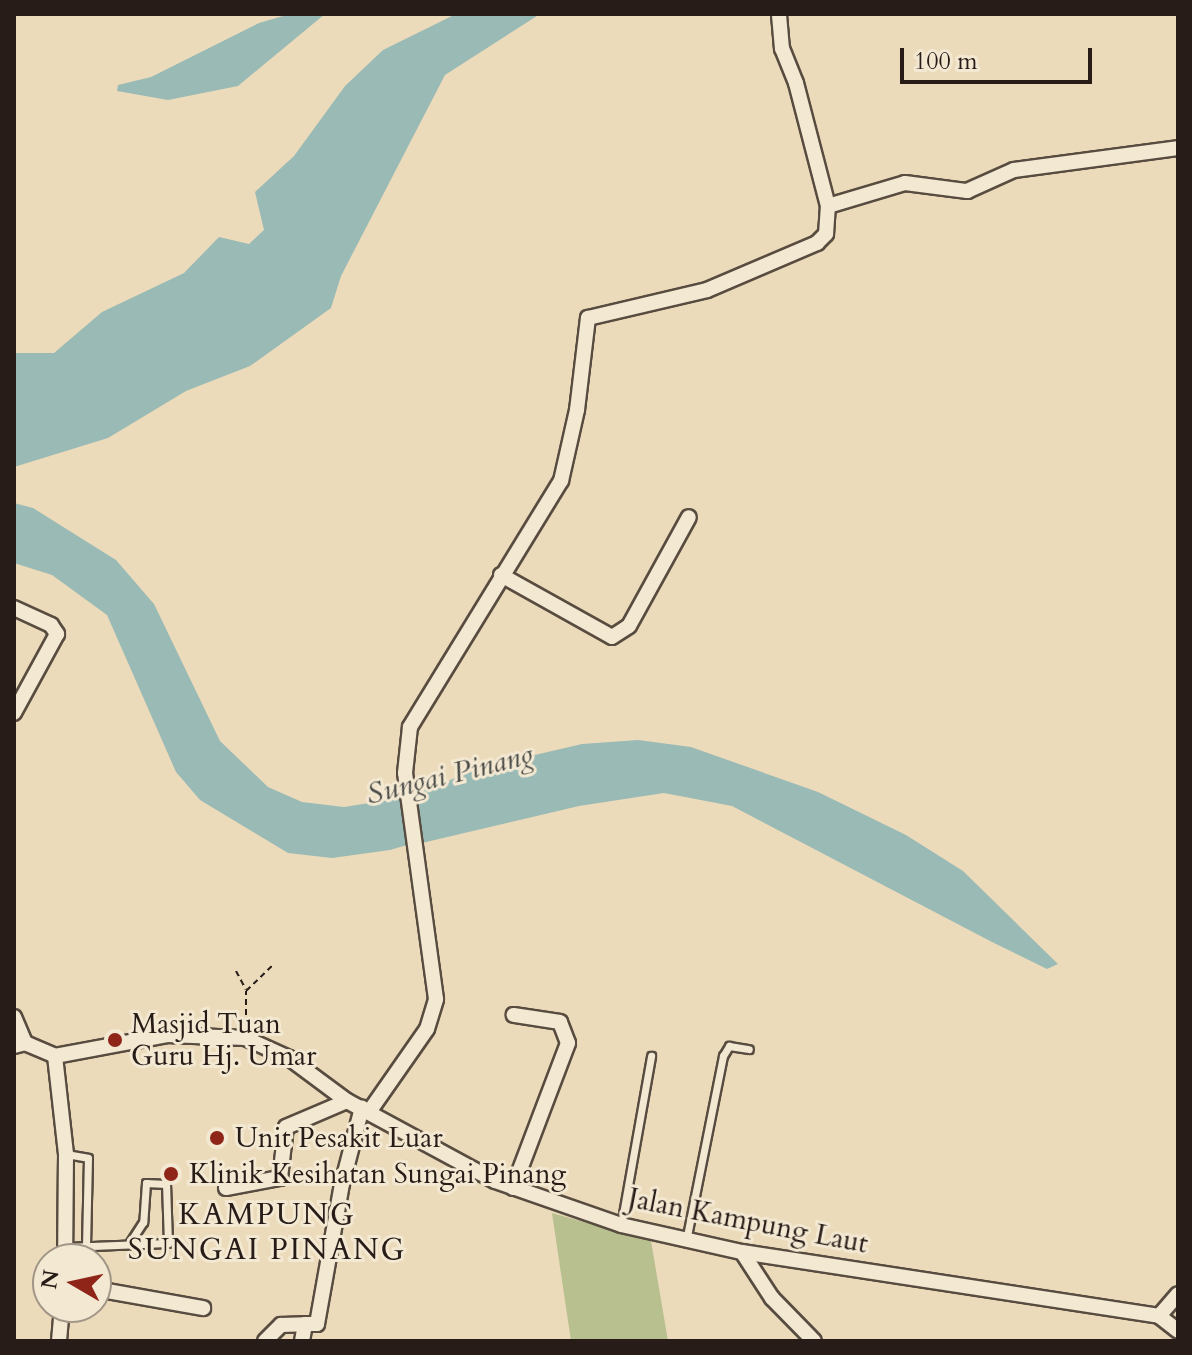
<!DOCTYPE html>
<html>
<head>
<meta charset="utf-8">
<style>
  body { margin:0 }
  #map { position:relative; width:1192px; height:1355px; overflow:hidden; background:#ecdbba; font-family:Cardo,serif }
  div>[style] { position:absolute }
  [style*='--x'] { left:calc(var(--x)*1px); top:calc(var(--y)*1px); width:calc(var(--w)*1px); rotate:calc(var(--a)*1deg) }
  .green>* { inset:0; background:#b8c090 }
  .water>* { inset:0; background:#9abab6 }
  .path>* { height:2px; margin-top:-1px; transform-origin:0; background:repeating-linear-gradient(90deg,#271c17 0 6px,transparent 0 10px) }
  .roads { filter:drop-shadow(2px 0 #584c40) drop-shadow(-2px 0 #584c40) drop-shadow(0 2px #584c40) drop-shadow(0 -2px #584c40) }
  .lane>* { height:7px; margin:-3.5px; padding:0 3.5px; transform-origin:3.5px; border-radius:3.5px; background:#f3e8d2 }
  .street>* { height:14px; margin:-7px; padding:0 7px; transform-origin:7px; border-radius:7px; background:#f3e8d2 }
  .dots>* { width:22px; height:22px; translate:-50% -50%; box-sizing:border-box; border:4px solid #f3e8d2; border-radius:50% }
  span { translate:-50% -50%; white-space:nowrap; text-align:center; line-height:1.15; -webkit-text-stroke:6px #f3e8d2; paint-order:stroke }
  .poi-label { font-size:28px; color:#271c17 }
  .left { translate:0 -50%; text-align:left }
  .street-label { font-size:28px; color:#271c17 }
  .water-label { font-size:30px; color:#4a4b47; font-style:italic }
  .neighbourhood-label { font-size:30px; color:#271c17; letter-spacing:2px }
  .frame { position:absolute; inset:0; border:16px solid #271c17; pointer-events:none }
  .north { position:absolute; left:32px; top:1243px; width:80px; height:80px; box-sizing:border-box; background:#f3e8d2; border:2px solid #a19687; border-radius:50%; rotate:279deg; font-size:22px; font-weight:700; line-height:32px; text-align:center; color:#271c17 }
  .north::after { content:''; display:block; margin:auto; width:28px; height:36px; background:#8f2418; clip-path:polygon(50% 0,100% 100%,50% 72%,0 100%) }
  .scale { position:absolute; left:900px; top:48px; width:192px; height:36px; box-sizing:border-box; border:4px solid #271c17; border-top:0; padding-left:10px; font-size:24px; line-height:28px; white-space:nowrap; color:#271c17; -webkit-text-stroke:6px #f3e8d2; paint-order:stroke }
</style>
</head>
<body>
<div id="map">
  <div class="green">
    <i style="clip-path:polygon(552px 1213px,651px 1241px,668px 1341px,571px 1341px)"></i>
  </div>
  <div class="water">
    <i style="clip-path:polygon(290px 14px,325px 14px,238px 86px,168px 100px,117px 91px,118px 85px,151px 77px,259px 23px)"></i>
    <i style="clip-path:polygon(456px 14px,540px 14px,445px 75px,341px 276px,331px 308px,250px 366px,186px 391px,108px 438px,14px 467px,14px 353px,54px 353px,102px 312px,184px 273px,219px 237px,249px 244px,264px 230px,255px 192px,294px 156px,345px 86px,383px 50px)"></i>
    <i style="clip-path:polygon(14px 503px,33px 508px,116px 560px,154px 604px,220px 741px,268px 787px,302px 802px,344px 807px,401px 798px,405px 821px,418px 818px,416px 793px,487px 766px,582px 744px,638px 740px,691px 747px,818px 792px,906px 835px,963px 871px,1058px 964px,1047px 969px,992px 942px,732px 806px,664px 793px,579px 806px,422px 843px,420px 829px,405px 832px,407px 845px,390px 850px,332px 858px,288px 853px,200px 800px,176px 772px,107px 615px,52px 575px,14px 563px)"></i>
  </div>
  <div class="path">
    <i style="--x:236;--y:971;--w:21;--a:62"></i>
    <i style="--x:246;--y:1025;--w:34;--a:-90"></i>
    <i style="--x:246;--y:991;--w:37;--a:-44"></i>
  </div>
  <div class="roads">
    <div class="lane">
      <i style="--x:66;--y:1154;--w:22;--a:10"></i>
      <i style="--x:88;--y:1158;--w:86;--a:91.3"></i>
      <i style="--x:621;--y:1225;--w:172;--a:-79.9"></i>
      <i style="--x:686;--y:1241;--w:189;--a:-78.7"></i>
      <i style="--x:723;--y:1056;--w:12;--a:-59"></i>
      <i style="--x:729;--y:1046;--w:20;--a:9"></i>
      <i style="--x:66;--y:1247;--w:102;--a:-2.2"></i>
      <i style="--x:168;--y:1243;--w:59;--a:-91.9"></i>
      <i style="--x:166;--y:1184;--w:20;--a:-177"></i>
      <i style="--x:146;--y:1183;--w:39;--a:94"></i>
      <i style="--x:143;--y:1222;--w:24;--a:123"></i>
    </div>
    <div class="street">
      <i style="--x:828;--y:206;--w:80;--a:-16.6"></i>
      <i style="--x:905;--y:183;--w:63;--a:7.4"></i>
      <i style="--x:967;--y:191;--w:51;--a:-24.1"></i>
      <i style="--x:1014;--y:170;--w:165;--a:-7.6"></i>
      <i style="--x:501;--y:575;--w:127;--a:29.2"></i>
      <i style="--x:612;--y:637;--w:20;--a:-33"></i>
      <i style="--x:629;--y:626;--w:124;--a:-61.2"></i>
      <i style="--x:14;--y:608;--w:41;--a:24.7"></i>
      <i style="--x:51;--y:625;--w:11;--a:56"></i>
      <i style="--x:57;--y:634;--w:90;--a:118.6"></i>
      <i style="--x:14;--y:1017;--w:28;--a:67"></i>
      <i style="--x:14;--y:1046;--w:11;--a:-15"></i>
      <i style="--x:25;--y:1043;--w:33;--a:23"></i>
      <i style="--x:55;--y:1056;--w:114;--a:-10.6"></i>
      <i style="--x:167;--y:1035;--w:78;--a:2.2"></i>
      <i style="--x:245;--y:1038;--w:48;--a:24.4"></i>
      <i style="--x:289;--y:1058;--w:72;--a:36.6"></i>
      <i style="--x:347;--y:1101;--w:168;--a:28.4"></i>
      <i style="--x:495;--y:1181;--w:133;--a:19.2"></i>
      <i style="--x:621;--y:1225;--w:124;--a:12.6"></i>
      <i style="--x:742;--y:1252;--w:422;--a:8.7"></i>
      <i style="--x:1159;--y:1316;--w:24;--a:38"></i>
      <i style="--x:55;--y:1056;--w:99;--a:83.6"></i>
      <i style="--x:66;--y:1154;--w:105;--a:90.5"></i>
      <i style="--x:369;--y:1112;--w:101;--a:-55.1"></i>
      <i style="--x:427;--y:1029;--w:31;--a:-73"></i>
      <i style="--x:436;--y:999;--w:228;--a:-97.8"></i>
      <i style="--x:405;--y:773;--w:46;--a:-83.8"></i>
      <i style="--x:410;--y:727;--w:289;--a:-58.5"></i>
      <i style="--x:561;--y:481;--w:73;--a:-77.3"></i>
      <i style="--x:577;--y:410;--w:93;--a:-83.2"></i>
      <i style="--x:588;--y:318;--w:122;--a:-13.2"></i>
      <i style="--x:707;--y:290;--w:120;--a:-23.1"></i>
      <i style="--x:817;--y:243;--w:13;--a:-45"></i>
      <i style="--x:826;--y:234;--w:28;--a:-86"></i>
      <i style="--x:828;--y:206;--w:127;--a:-104.6"></i>
      <i style="--x:796;--y:83;--w:37;--a:-112"></i>
      <i style="--x:782;--y:49;--w:35;--a:-95"></i>
      <i style="--x:226;--y:1188;--w:55;--a:-10.5"></i>
      <i style="--x:280;--y:1178;--w:51;--a:-83.3"></i>
      <i style="--x:286;--y:1127;--w:66;--a:-23.1"></i>
      <i style="--x:513;--y:1188;--w:155;--a:-69.2"></i>
      <i style="--x:568;--y:1043;--w:22;--a:-111"></i>
      <i style="--x:560;--y:1022;--w:47;--a:-171.3"></i>
      <i style="--x:742;--y:1252;--w:55;--a:56.9"></i>
      <i style="--x:772;--y:1298;--w:60;--a:45.7"></i>
      <i style="--x:96;--y:1289;--w:109;--a:10.1"></i>
      <i style="--x:1159;--y:1316;--w:29;--a:-49"></i>
      <i style="--x:59;--y:1341;--w:34;--a:-85"></i>
      <i style="--x:265;--y:1341;--w:23;--a:-45"></i>
      <i style="--x:281;--y:1325;--w:24;--a:-2"></i>
      <i style="--x:302;--y:1341;--w:17;--a:-80"></i>
      <i style="--x:305;--y:1324;--w:12;--a:0"></i>
      <i style="--x:317;--y:1324;--w:142;--a:-79.9"></i>
      <i style="--x:342;--y:1184;--w:79;--a:-75.3"></i>
    </div>
  </div>
  <div class="dots">
    <i style="left:115px;top:1040px;background:#8f2418"></i>
    <i style="left:217px;top:1138px;background:#8f2418"></i>
    <i style="left:171px;top:1174px;background:#8f2418"></i>
  </div>
  <div class="poi-label">
    <span class="left" style="left:131px;top:1040px">Masjid Tuan<br>Guru Hj. Umar</span>
    <span class="left" style="left:235px;top:1138px">Unit Pesakit Luar</span>
    <span class="left" style="left:189px;top:1174px">Klinik Kesihatan Sungai Pinang</span>
  </div>
  <div class="street-label">
    <span style="left:748px;top:1221px;rotate:11deg">Jalan Kampung Laut</span>
  </div>
  <div class="water-label">
    <span style="left:450px;top:775px;rotate:-14deg">Sungai Pinang</span>
  </div>
  <div class="neighbourhood-label">
    <span style="left:267px;top:1232px">KAMPUNG<br>SUNGAI PINANG</span>
  </div>
  <div class="frame"></div>
  <div class="north">N</div>
  <div class="scale">100 m</div>
</div>
</body>
</html>
